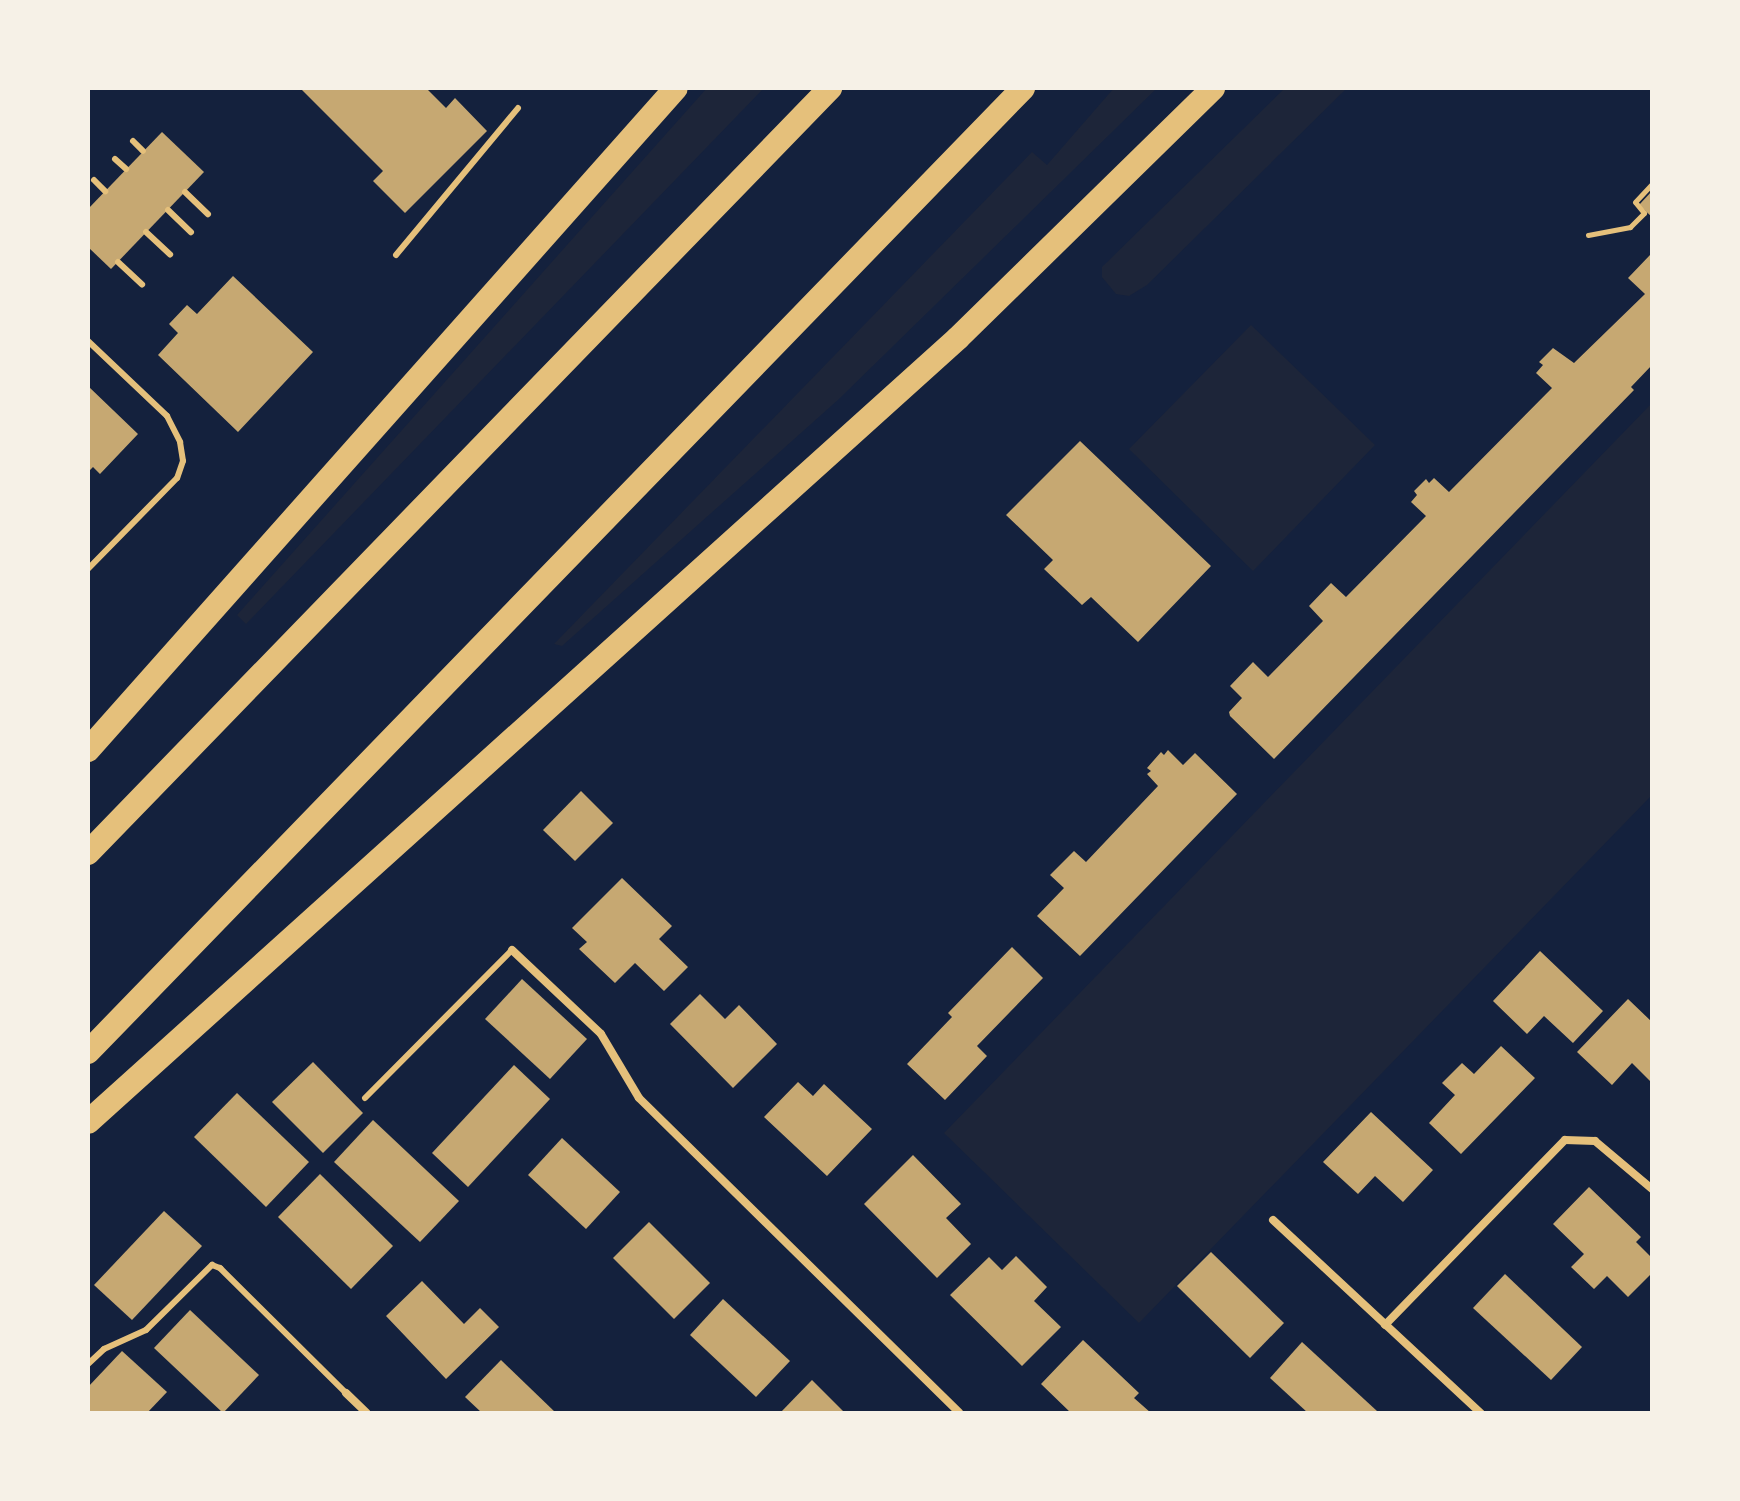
<!DOCTYPE html>
<html>
<head>
<meta charset="utf-8">
<style>
  body { margin:0 }
  #map { position:relative; width:1740px; height:1501px; overflow:hidden; background:#14213d; font-family:"DejaVu Sans",sans-serif }
  div>[style] { position:absolute }
  [style*='--x'] { left:calc(var(--x)*1px); top:calc(var(--y)*1px); width:calc(var(--w)*1px); rotate:calc(var(--a)*1deg) }
  .green>* { inset:0; background:#1d2539 }
  .building>* { inset:0; background:#c6a872 }
  .path>* { height:5px; margin:-2.5px; padding:0 2.5px; transform-origin:2.5px; border-radius:2.5px; background:#e5c07b }
  .service>* { height:6px; margin:-3px; padding:0 3px; transform-origin:3px; border-radius:3px; background:#e5c07b }
  .minor>* { height:8px; margin:-4px; padding:0 4px; transform-origin:4px; border-radius:4px; background:#e5c07b }
  .motorway>* { height:24px; margin:-12px; padding:0 12px; transform-origin:12px; border-radius:12px; background:#e5c07b }
  span { translate:-50% -50%; white-space:nowrap; text-align:center; line-height:1.15; -webkit-text-stroke:6px #f6f1e7; paint-order:stroke }
  .frame { position:absolute; inset:0; border:90px solid #f6f1e7; pointer-events:none }
</style>
</head>
<body>
<div id="map">
  <div class="green">
    <i style="clip-path:polygon(707px 88px,764px 88px,246px 624px,237px 615px)"></i>
    <i style="clip-path:polygon(1114px 88px,1157px 88px,839px 399px,562px 646px,554px 644px,1032px 152px,1047px 165px)"></i>
    <i style="clip-path:polygon(1285px 88px,1347px 88px,1147px 285px,1129px 296px,1116px 294px,1102px 277px,1102px 267px)"></i>
    <i style="clip-path:polygon(1251px 325px,1375px 445px,1253px 571px,1129px 449px)"></i>
    <i style="clip-path:polygon(1652px 403px,1652px 795px,1139px 1323px,944px 1133px)"></i>
  </div>
  <div class="building">
    <i style="clip-path:polygon(300px 88px,426px 88px,446px 108px,455px 98px,487px 131px,405px 213px,373px 181px,383px 171px)"></i>
    <i style="clip-path:polygon(162px 132px,204px 172px,111px 269px,88px 247px,88px 209px)"></i>
    <i style="clip-path:polygon(1652px 191px,1652px 217px,1639px 205px)"></i>
    <i style="clip-path:polygon(1650px 255px,1652px 365px,1631px 387px,1634px 390px,1274px 759px,1230px 716px,1229px 712px,1242px 698px,1230px 686px,1253px 662px,1268px 677px,1323px 621px,1309px 606px,1331px 583px,1346px 597px,1426px 516px,1411px 502px,1417px 495px,1414px 491px,1426px 479px,1429px 483px,1434px 478px,1449px 492px,1552px 388px,1536px 373px,1543px 365px,1539px 362px,1553px 348px,1574px 363px,1645px 294px,1628px 278px)"></i>
    <i style="clip-path:polygon(233px 276px,313px 352px,238px 432px,158px 355px,178px 333px,169px 324px,187px 305px,197px 314px)"></i>
    <i style="clip-path:polygon(88px 386px,138px 434px,100px 474px,93px 467px,88px 472px)"></i>
    <i style="clip-path:polygon(1080px 441px,1211px 566px,1138px 642px,1091px 597px,1082px 605px,1044px 569px,1053px 560px,1006px 515px)"></i>
    <i style="clip-path:polygon(1168px 750px,1183px 765px,1195px 753px,1237px 794px,1080px 956px,1037px 916px,1064px 888px,1050px 875px,1074px 851px,1086px 862px,1158px 786px,1147px 774px,1151px 771px,1147px 768px,1161px 752px,1164px 755px)"></i>
    <i style="clip-path:polygon(581px 791px,613px 823px,575px 861px,543px 830px)"></i>
    <i style="clip-path:polygon(622px 878px,672px 926px,659px 939px,688px 967px,664px 991px,635px 963px,615px 983px,579px 949px,587px 942px,572px 928px)"></i>
    <i style="clip-path:polygon(1012px 947px,1043px 978px,977px 1046px,987px 1056px,945px 1100px,907px 1064px,952px 1017px,948px 1013px)"></i>
    <i style="clip-path:polygon(1540px 951px,1603px 1011px,1573px 1043px,1544px 1016px,1527px 1034px,1493px 1001px)"></i>
    <i style="clip-path:polygon(522px 979px,587px 1039px,550px 1079px,485px 1019px)"></i>
    <i style="clip-path:polygon(700px 994px,725px 1019px,739px 1005px,777px 1044px,733px 1088px,670px 1024px)"></i>
    <i style="clip-path:polygon(1628px 999px,1652px 1022px,1652px 1083px,1632px 1063px,1612px 1085px,1577px 1052px)"></i>
    <i style="clip-path:polygon(1501px 1046px,1535px 1078px,1461px 1154px,1429px 1123px,1455px 1095px,1442px 1083px,1462px 1063px,1474px 1074px)"></i>
    <i style="clip-path:polygon(313px 1062px,363px 1113px,323px 1153px,272px 1102px)"></i>
    <i style="clip-path:polygon(514px 1065px,550px 1099px,468px 1187px,432px 1153px)"></i>
    <i style="clip-path:polygon(798px 1082px,813px 1096px,824px 1084px,872px 1129px,827px 1176px,764px 1117px)"></i>
    <i style="clip-path:polygon(237px 1093px,309px 1162px,266px 1207px,194px 1137px)"></i>
    <i style="clip-path:polygon(1371px 1112px,1433px 1170px,1403px 1202px,1375px 1176px,1358px 1194px,1323px 1162px)"></i>
    <i style="clip-path:polygon(373px 1120px,459px 1201px,420px 1242px,334px 1162px)"></i>
    <i style="clip-path:polygon(562px 1138px,620px 1192px,586px 1229px,528px 1175px)"></i>
    <i style="clip-path:polygon(913px 1155px,961px 1204px,946px 1218px,971px 1244px,937px 1278px,864px 1204px)"></i>
    <i style="clip-path:polygon(320px 1174px,393px 1246px,351px 1289px,278px 1217px)"></i>
    <i style="clip-path:polygon(1589px 1187px,1641px 1237px,1636px 1242px,1652px 1258px,1652px 1273px,1628px 1297px,1607px 1276px,1594px 1289px,1571px 1267px,1584px 1254px,1553px 1224px)"></i>
    <i style="clip-path:polygon(164px 1211px,202px 1246px,132px 1320px,94px 1285px)"></i>
    <i style="clip-path:polygon(649px 1222px,710px 1283px,674px 1319px,613px 1258px)"></i>
    <i style="clip-path:polygon(1211px 1252px,1284px 1323px,1250px 1358px,1177px 1286px)"></i>
    <i style="clip-path:polygon(1016px 1256px,1047px 1287px,1034px 1301px,1061px 1327px,1022px 1366px,950px 1295px,989px 1257px,1002px 1270px)"></i>
    <i style="clip-path:polygon(1505px 1274px,1582px 1347px,1551px 1380px,1473px 1308px)"></i>
    <i style="clip-path:polygon(422px 1281px,464px 1324px,480px 1308px,499px 1327px,446px 1379px,386px 1316px)"></i>
    <i style="clip-path:polygon(723px 1299px,790px 1361px,756px 1397px,690px 1335px)"></i>
    <i style="clip-path:polygon(190px 1310px,259px 1375px,223px 1413px,154px 1348px)"></i>
    <i style="clip-path:polygon(1083px 1340px,1139px 1393px,1134px 1398px,1151px 1413px,1071px 1413px,1041px 1384px)"></i>
    <i style="clip-path:polygon(1302px 1342px,1377px 1411px,1376px 1413px,1308px 1413px,1270px 1378px)"></i>
    <i style="clip-path:polygon(122px 1351px,167px 1392px,147px 1413px,88px 1413px,88px 1387px)"></i>
    <i style="clip-path:polygon(501px 1360px,556px 1413px,482px 1413px,465px 1397px)"></i>
    <i style="clip-path:polygon(812px 1380px,845px 1413px,780px 1413px)"></i>
  </div>
  <div class="path">
    <i style="--x:1588;--y:235;--w:43;--a:-10.8"></i>
    <i style="--x:1630;--y:227;--w:20;--a:-45"></i>
    <i style="--x:1644;--y:213;--w:14;--a:-129"></i>
    <i style="--x:1635;--y:202;--w:25;--a:-47"></i>
  </div>
  <div class="service">
    <i style="--x:133;--y:141;--w:14;--a:45"></i>
    <i style="--x:115;--y:159;--w:15;--a:42"></i>
    <i style="--x:94;--y:180;--w:16;--a:45"></i>
    <i style="--x:185;--y:192;--w:32;--a:44"></i>
    <i style="--x:168;--y:210;--w:32;--a:44"></i>
    <i style="--x:146;--y:232;--w:33;--a:43"></i>
    <i style="--x:396;--y:255;--w:191;--a:-50.3"></i>
    <i style="--x:118;--y:262;--w:33;--a:43"></i>
    <i style="--x:88;--y:341;--w:109;--a:43.5"></i>
    <i style="--x:167;--y:416;--w:29;--a:63"></i>
    <i style="--x:180;--y:442;--w:19;--a:81"></i>
    <i style="--x:183;--y:461;--w:18;--a:109"></i>
    <i style="--x:177;--y:478;--w:127;--a:134.4"></i>
    <i style="--x:365;--y:1098;--w:209;--a:-45.2"></i>
    <i style="--x:88;--y:1364;--w:22;--a:-43"></i>
    <i style="--x:104;--y:1349;--w:46;--a:-24.3"></i>
    <i style="--x:146;--y:1330;--w:93;--a:-44.6"></i>
    <i style="--x:212;--y:1265;--w:9;--a:21"></i>
    <i style="--x:220;--y:1268;--w:177;--a:44.8"></i>
  </div>
  <div class="minor">
    <i style="--x:512;--y:950;--w:122;--a:43.3"></i>
    <i style="--x:601;--y:1034;--w:74;--a:59.3"></i>
    <i style="--x:639;--y:1098;--w:449;--a:44.5"></i>
    <i style="--x:1273;--y:1220;--w:284;--a:42.9"></i>
    <i style="--x:1385;--y:1325;--w:258;--a:-45.8"></i>
    <i style="--x:1565;--y:1140;--w:30;--a:2"></i>
    <i style="--x:1595;--y:1141;--w:75;--a:40.1"></i>
    <i style="--x:346;--y:1393;--w:29;--a:44"></i>
  </div>
  <div class="motorway">
    <i style="--x:88;--y:750;--w:885;--a:-48.39"></i>
    <i style="--x:88;--y:853;--w:1066;--a:-45.87"></i>
    <i style="--x:88;--y:1052;--w:1343;--a:-45.87"></i>
    <i style="--x:88;--y:1122;--w:1171;--a:-42.02"></i>
    <i style="--x:958;--y:338;--w:357;--a:-44.4"></i>
  </div>
  <div class="frame"></div>
</div>
</body>
</html>
